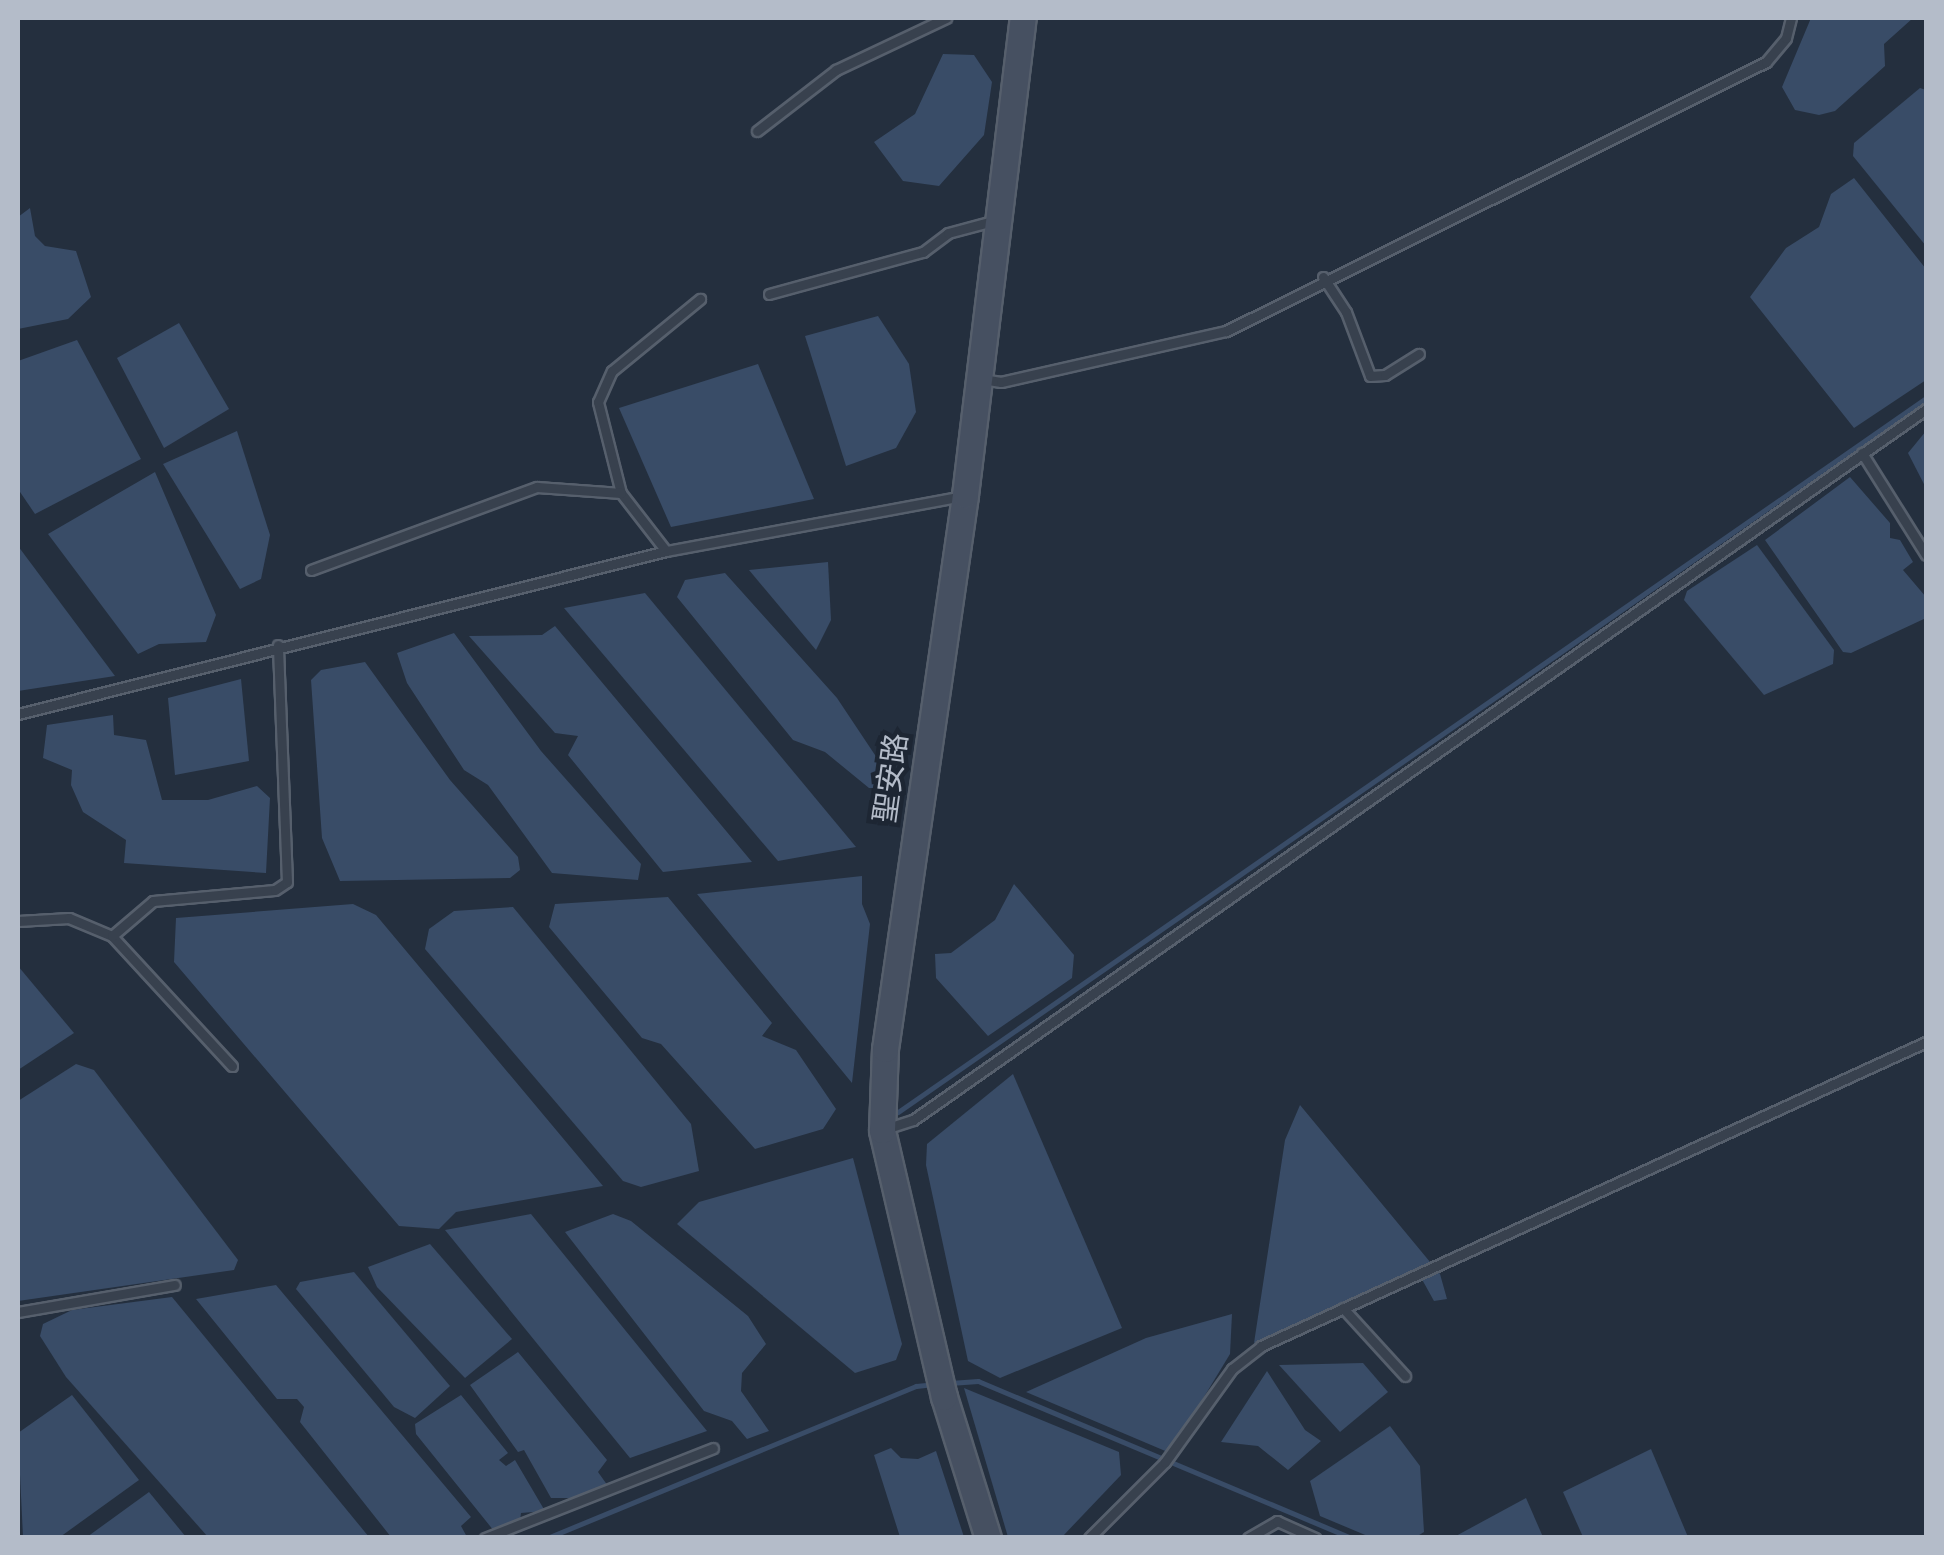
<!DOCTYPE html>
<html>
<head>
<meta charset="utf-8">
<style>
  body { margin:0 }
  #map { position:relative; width:1944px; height:1555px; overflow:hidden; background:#242f3e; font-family:Helvetica,"Noto Sans TC",sans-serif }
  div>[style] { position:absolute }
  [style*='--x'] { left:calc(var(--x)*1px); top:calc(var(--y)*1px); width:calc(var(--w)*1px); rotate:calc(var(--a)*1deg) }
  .water>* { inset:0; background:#394c67 }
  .stream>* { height:5px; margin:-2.5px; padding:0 2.5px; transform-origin:2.5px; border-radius:2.5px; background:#394c67 }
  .roads { filter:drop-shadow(2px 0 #565f6c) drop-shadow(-2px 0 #565f6c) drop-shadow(0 2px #565f6c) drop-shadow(0 -2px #565f6c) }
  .lane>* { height:9px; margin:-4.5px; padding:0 4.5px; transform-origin:4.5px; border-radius:4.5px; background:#38414e }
  .secondary>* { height:25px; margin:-12.5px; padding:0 12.5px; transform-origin:12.5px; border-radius:12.5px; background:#465061 }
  span { translate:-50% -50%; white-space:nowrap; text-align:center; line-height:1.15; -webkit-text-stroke:9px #1d2633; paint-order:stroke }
  .street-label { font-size:30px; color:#b4bcc9 }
  .frame { position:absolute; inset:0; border:20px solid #b4bcc9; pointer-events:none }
</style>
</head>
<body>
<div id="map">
  <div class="water">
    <i style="clip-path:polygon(1811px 18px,1913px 18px,1884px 44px,1885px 66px,1835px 111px,1819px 115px,1795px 110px,1782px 87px)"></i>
    <i style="clip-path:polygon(943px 54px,974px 55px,992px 82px,984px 135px,939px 186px,903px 181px,874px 142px,915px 114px)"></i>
    <i style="clip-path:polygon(1920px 88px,1926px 90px,1926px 246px,1853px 156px,1854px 143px)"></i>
    <i style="clip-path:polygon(1854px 178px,1926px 269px,1926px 380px,1854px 428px,1750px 297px,1786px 248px,1819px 227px,1831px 194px)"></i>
    <i style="clip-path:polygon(30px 208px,35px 236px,45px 246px,76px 251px,91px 297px,68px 319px,18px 329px,18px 217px)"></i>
    <i style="clip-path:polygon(878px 316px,909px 364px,916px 412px,896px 448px,846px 466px,805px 336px)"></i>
    <i style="clip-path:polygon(179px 323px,229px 409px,164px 448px,117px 358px)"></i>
    <i style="clip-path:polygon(77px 340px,141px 459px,35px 514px,18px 489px,18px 361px)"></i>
    <i style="clip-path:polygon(758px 364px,814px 499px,671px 527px,619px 408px)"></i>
    <i style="clip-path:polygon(237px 431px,270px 535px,261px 579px,240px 589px,163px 464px)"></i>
    <i style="clip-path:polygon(1926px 431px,1926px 488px,1908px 453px)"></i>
    <i style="clip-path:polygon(155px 472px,216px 615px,206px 642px,159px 644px,138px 654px,48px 534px)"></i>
    <i style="clip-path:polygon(1850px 477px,1890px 523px,1890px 538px,1900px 540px,1913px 562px,1903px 570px,1926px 597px,1926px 618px,1851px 653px,1843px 652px,1765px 540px)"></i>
    <i style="clip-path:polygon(1757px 545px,1834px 650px,1833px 664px,1764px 695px,1684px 600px,1687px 591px)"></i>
    <i style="clip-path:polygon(18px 546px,115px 676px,18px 691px)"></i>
    <i style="clip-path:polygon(828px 562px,831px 620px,816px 650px,749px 570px)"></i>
    <i style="clip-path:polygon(725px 573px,837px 698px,897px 788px,869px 788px,825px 752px,793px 740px,677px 597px,685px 580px)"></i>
    <i style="clip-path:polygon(645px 593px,856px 847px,778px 861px,564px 608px)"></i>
    <i style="clip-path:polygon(555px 626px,752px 862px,663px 872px,568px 755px,578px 736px,555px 733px,469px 636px,542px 635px)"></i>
    <i style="clip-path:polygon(454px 633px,541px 751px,641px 864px,638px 880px,552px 873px,488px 785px,464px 770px,407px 683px,397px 653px)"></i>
    <i style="clip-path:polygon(365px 662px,450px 780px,518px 857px,520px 870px,510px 878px,340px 881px,322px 838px,311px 680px,321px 670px)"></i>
    <i style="clip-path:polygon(241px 679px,249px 761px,175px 775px,168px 698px)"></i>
    <i style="clip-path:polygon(113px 715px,114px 735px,146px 740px,162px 800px,208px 800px,257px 786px,270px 798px,266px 873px,124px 863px,126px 840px,83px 812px,71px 785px,72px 770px,43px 758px,47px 725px)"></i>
    <i style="clip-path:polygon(862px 876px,862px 904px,870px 924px,852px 1083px,697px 894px)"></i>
    <i style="clip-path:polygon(1014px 884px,1074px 955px,1072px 978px,988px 1036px,936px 978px,935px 954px,951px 953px,995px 920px)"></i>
    <i style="clip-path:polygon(668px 897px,772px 1023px,762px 1036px,796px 1050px,836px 1109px,823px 1129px,755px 1149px,661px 1044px,642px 1038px,549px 927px,555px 904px)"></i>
    <i style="clip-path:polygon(353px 904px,376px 915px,603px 1186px,456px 1212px,439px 1229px,399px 1226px,174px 962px,176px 918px)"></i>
    <i style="clip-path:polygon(513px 907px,691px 1124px,699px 1171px,641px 1187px,623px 1181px,425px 949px,429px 929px,454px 911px)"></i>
    <i style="clip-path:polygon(18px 966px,74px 1033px,18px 1070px)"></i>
    <i style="clip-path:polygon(76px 1064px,94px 1070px,238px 1260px,234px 1270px,18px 1301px,18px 1101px)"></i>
    <i style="clip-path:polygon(1013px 1074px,1122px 1328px,1000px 1378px,968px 1361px,926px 1165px,927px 1144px)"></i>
    <i style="clip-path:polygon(1300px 1105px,1440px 1274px,1447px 1299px,1434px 1301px,1419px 1274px,1254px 1343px,1285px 1140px)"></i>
    <i style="clip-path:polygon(853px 1158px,902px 1344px,896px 1360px,855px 1373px,677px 1224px,699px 1202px)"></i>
    <i style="clip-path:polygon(531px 1214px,707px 1431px,630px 1458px,445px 1230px)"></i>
    <i style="clip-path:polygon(613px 1214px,631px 1221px,748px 1316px,766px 1344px,742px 1373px,741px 1391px,769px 1431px,747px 1439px,732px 1421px,704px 1411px,565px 1232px)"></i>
    <i style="clip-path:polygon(430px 1244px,512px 1339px,465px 1378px,377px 1287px,368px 1267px)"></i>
    <i style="clip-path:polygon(354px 1272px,450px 1386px,415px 1418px,394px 1407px,296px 1289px,300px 1282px)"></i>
    <i style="clip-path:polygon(276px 1285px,471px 1517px,461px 1526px,467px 1537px,391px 1537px,300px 1422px,304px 1407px,297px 1399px,277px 1399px,196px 1299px)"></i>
    <i style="clip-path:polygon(172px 1297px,369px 1537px,208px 1537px,66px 1377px,40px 1336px,43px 1324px,72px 1310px)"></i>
    <i style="clip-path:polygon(1232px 1314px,1230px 1354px,1170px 1453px,1026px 1392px,1146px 1338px)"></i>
    <i style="clip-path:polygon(518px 1352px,607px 1460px,598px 1472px,608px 1486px,576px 1498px,551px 1498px,524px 1450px,518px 1452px,470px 1385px)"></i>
    <i style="clip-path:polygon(1363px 1363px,1388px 1392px,1340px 1432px,1279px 1365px)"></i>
    <i style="clip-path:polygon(1267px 1371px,1305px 1430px,1321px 1441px,1288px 1470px,1258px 1446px,1221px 1442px)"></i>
    <i style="clip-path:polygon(964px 1388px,1119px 1452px,1121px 1475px,1062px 1537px,1008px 1537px)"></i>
    <i style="clip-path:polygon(72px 1395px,139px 1480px,60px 1537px,23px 1537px,18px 1433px)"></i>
    <i style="clip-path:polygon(461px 1395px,508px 1453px,499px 1460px,506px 1466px,515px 1460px,545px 1511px,521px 1513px,520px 1521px,494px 1531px,416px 1434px,415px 1424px)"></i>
    <i style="clip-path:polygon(1390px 1426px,1420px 1466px,1424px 1532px,1416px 1537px,1370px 1537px,1320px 1516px,1310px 1481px)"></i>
    <i style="clip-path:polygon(891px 1448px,901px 1458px,918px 1459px,936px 1451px,964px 1537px,900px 1537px,874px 1455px)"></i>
    <i style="clip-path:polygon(1651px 1449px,1688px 1537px,1583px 1537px,1563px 1492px)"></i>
    <i style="clip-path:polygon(149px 1492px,186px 1537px,87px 1537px)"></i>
    <i style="clip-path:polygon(1526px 1498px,1543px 1537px,1454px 1537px)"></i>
  </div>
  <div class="stream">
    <i style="--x:898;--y:1112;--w:1252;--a:-34.78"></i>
    <i style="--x:950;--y:1383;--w:28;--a:-4"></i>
    <i style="--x:978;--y:1381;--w:405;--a:22.8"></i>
    <i style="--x:547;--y:1538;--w:399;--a:-22.4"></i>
    <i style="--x:916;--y:1386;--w:18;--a:-6"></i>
  </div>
  <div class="roads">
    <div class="lane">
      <i style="--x:757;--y:131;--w:100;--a:-37.7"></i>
      <i style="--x:836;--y:70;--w:122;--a:-25.3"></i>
      <i style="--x:1323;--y:277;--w:42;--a:56.7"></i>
      <i style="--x:1346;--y:312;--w:68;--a:69.4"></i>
      <i style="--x:1370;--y:376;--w:15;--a:-4"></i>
      <i style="--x:1385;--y:375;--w:40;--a:-32"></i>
      <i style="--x:769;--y:294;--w:160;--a:-15.3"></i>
      <i style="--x:923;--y:252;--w:31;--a:-37"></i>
      <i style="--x:948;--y:233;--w:47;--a:-14.9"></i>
      <i style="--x:982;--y:379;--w:19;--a:9"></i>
      <i style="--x:1001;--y:382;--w:231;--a:-12.8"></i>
      <i style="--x:1226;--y:331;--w:603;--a:-26.48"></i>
      <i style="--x:1766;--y:62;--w:31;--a:-50"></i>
      <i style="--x:1786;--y:38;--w:21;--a:-76"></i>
      <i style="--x:1862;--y:453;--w:120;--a:57.9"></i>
      <i style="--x:666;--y:551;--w:73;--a:-127.8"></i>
      <i style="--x:621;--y:493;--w:94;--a:-104.2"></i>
      <i style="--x:598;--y:402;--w:34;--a:-66"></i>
      <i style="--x:612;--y:371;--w:114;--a:-39.3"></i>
      <i style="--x:311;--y:570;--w:241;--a:-20.2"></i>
      <i style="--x:537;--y:487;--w:84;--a:4.1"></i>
      <i style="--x:18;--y:714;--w:668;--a:-14.12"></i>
      <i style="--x:666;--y:551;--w:301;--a:-10.5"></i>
      <i style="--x:18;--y:921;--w:51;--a:-3.4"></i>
      <i style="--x:69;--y:918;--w:47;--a:22.7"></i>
      <i style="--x:112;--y:936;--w:177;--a:47.3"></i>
      <i style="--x:112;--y:936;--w:54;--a:-40.5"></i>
      <i style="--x:153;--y:901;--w:122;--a:-5.2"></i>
      <i style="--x:275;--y:890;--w:14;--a:-34"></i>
      <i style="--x:287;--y:882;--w:237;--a:-92.2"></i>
      <i style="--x:885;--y:1129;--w:29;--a:-18"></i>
      <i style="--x:913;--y:1120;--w:1238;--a:-35.06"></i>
      <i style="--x:1343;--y:1308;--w:92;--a:47.6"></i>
      <i style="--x:18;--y:1312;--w:159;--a:-9.8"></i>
      <i style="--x:485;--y:1538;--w:245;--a:-21.5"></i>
      <i style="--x:1089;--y:1538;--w:107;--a:-45"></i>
      <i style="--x:1165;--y:1462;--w:115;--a:-54.2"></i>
      <i style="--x:1232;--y:1369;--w:37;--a:-38"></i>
      <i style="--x:1261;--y:1346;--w:731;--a:-24.57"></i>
      <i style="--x:1248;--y:1538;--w:34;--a:-30"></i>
      <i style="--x:1277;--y:1521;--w:42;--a:24.1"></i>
    </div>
    <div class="secondary">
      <i style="--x:988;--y:1538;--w:148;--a:-107.3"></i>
      <i style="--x:944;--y:1397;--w:274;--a:-103.1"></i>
      <i style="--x:882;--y:1130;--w:81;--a:-87.9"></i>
      <i style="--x:885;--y:1049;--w:560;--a:-81.78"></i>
      <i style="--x:965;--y:495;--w:481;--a:-83.1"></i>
    </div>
  </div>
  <div class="street-label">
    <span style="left:891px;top:778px;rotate:-82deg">聖安路</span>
  </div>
  <div class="frame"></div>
</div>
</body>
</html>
